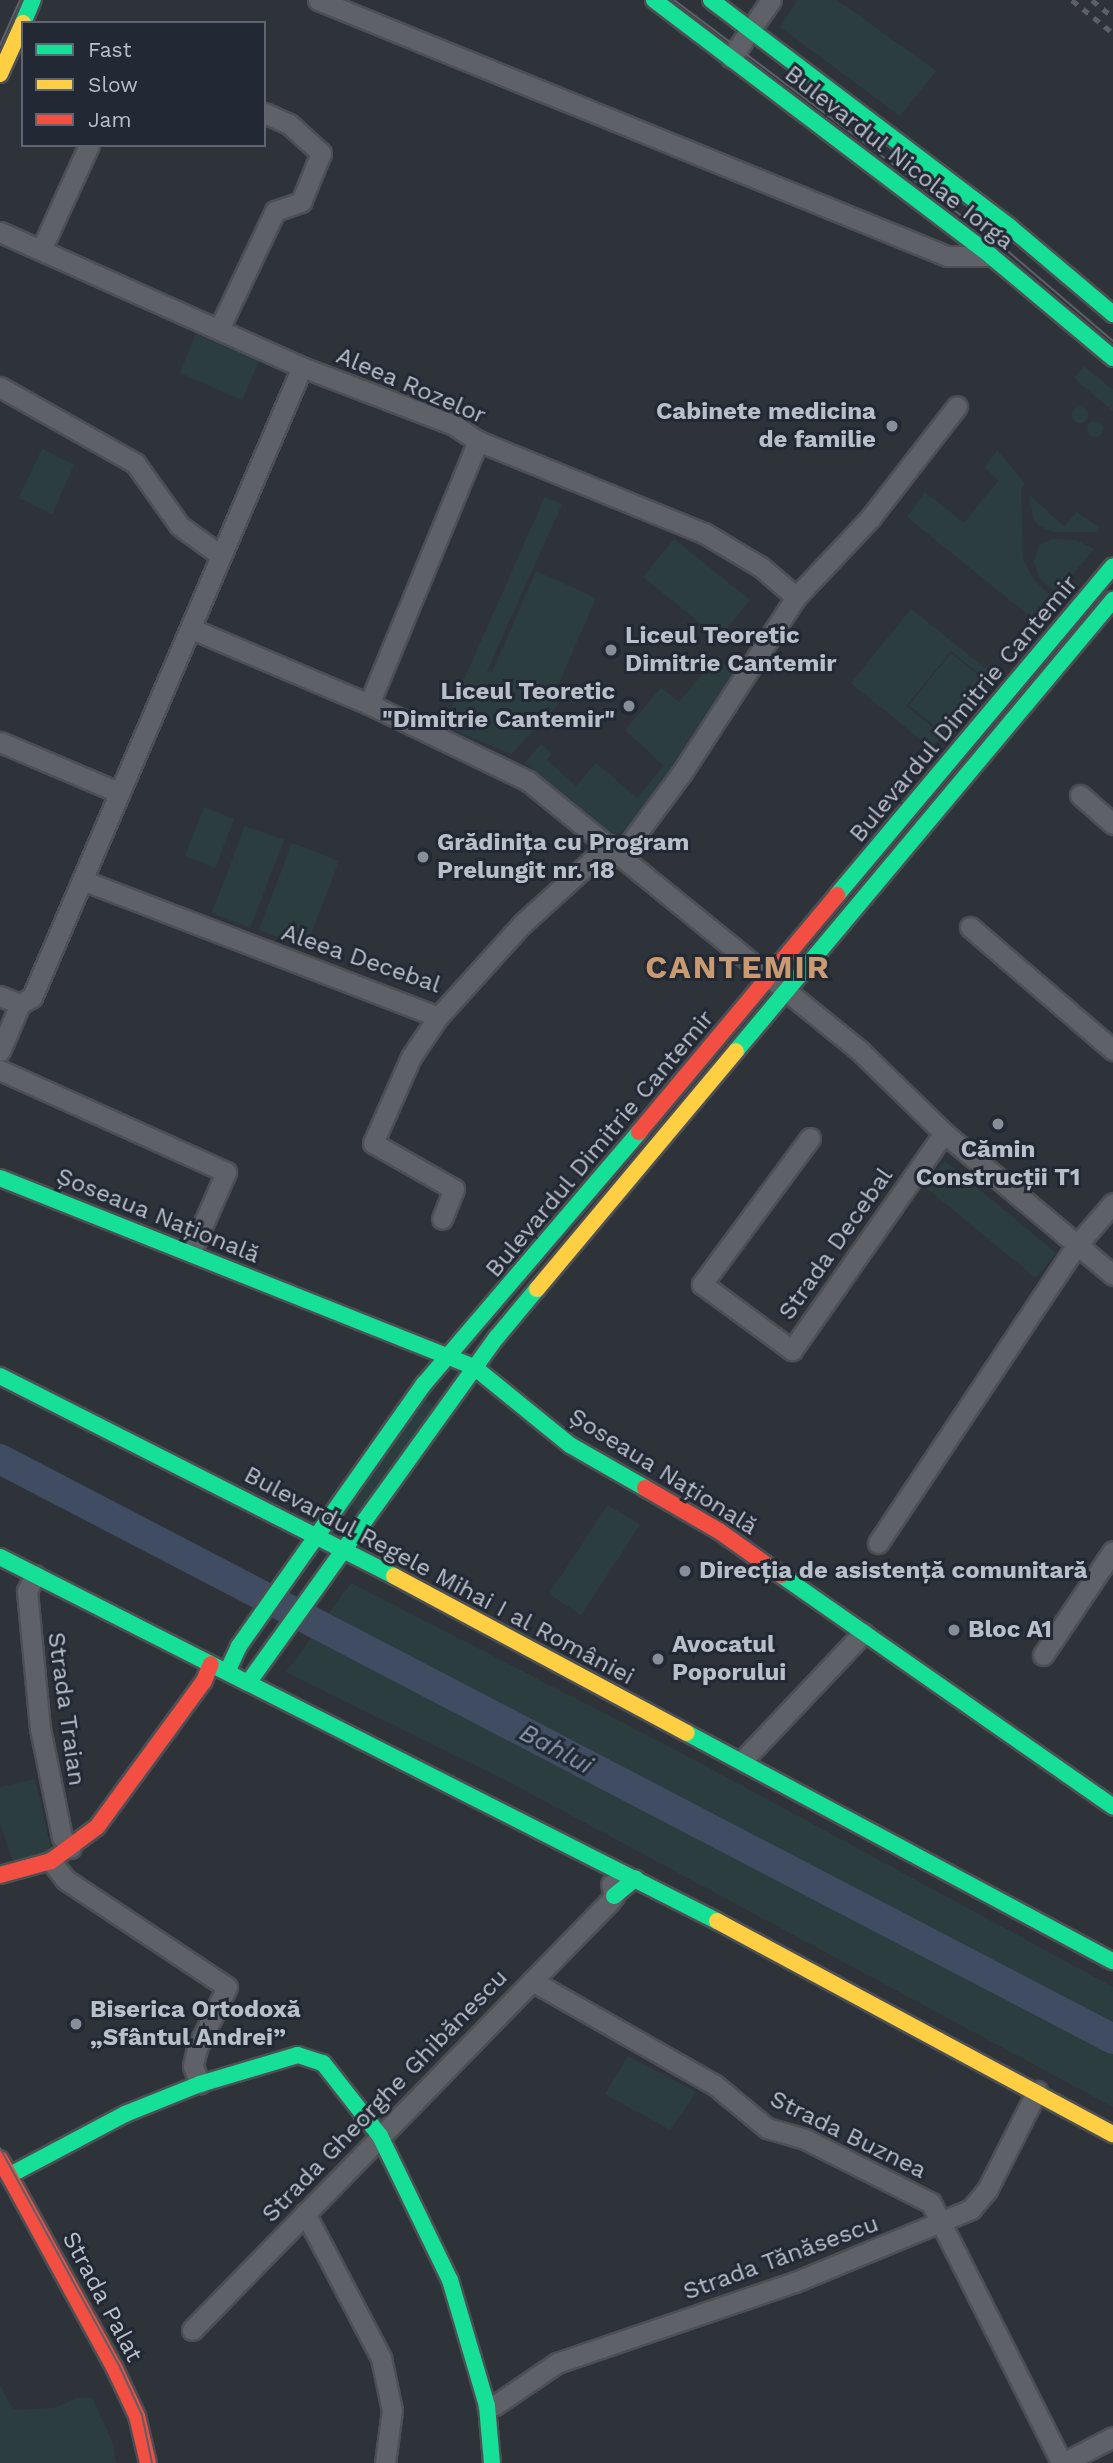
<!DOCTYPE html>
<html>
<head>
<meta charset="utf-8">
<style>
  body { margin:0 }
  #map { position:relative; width:1113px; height:2463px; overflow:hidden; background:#2e333a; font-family:"Work Sans",sans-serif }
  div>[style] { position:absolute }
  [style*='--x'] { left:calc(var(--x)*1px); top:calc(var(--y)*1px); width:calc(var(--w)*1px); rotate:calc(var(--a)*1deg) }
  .green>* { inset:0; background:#2c3d40 }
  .round { border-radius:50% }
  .river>* { height:30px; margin:-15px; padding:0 15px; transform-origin:15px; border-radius:15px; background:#3f4c62 }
  .roads { filter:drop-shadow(2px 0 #4c4f54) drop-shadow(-2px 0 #4c4f54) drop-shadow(0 2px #4c4f54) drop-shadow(0 -2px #4c4f54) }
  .street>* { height:19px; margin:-9.5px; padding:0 9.5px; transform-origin:9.5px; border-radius:9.5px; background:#5e6168 }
  .fast>* { height:16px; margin:-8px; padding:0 8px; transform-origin:8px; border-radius:8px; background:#16e098 }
  .slow>* { height:16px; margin:-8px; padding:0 8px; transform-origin:8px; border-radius:8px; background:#ffcf43 }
  .jam>* { height:16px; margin:-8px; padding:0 8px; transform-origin:8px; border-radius:8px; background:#f24e42 }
  .tram>* { height:2px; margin:-1px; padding:0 1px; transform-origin:1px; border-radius:1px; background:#5c6066 }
  .rail>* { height:5px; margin-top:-2.5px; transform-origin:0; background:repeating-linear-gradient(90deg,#5c6066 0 7px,transparent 0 14px) }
  .dots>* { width:19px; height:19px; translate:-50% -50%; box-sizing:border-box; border:4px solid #222934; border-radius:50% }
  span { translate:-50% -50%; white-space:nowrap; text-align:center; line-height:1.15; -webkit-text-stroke:6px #222934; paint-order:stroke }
  .street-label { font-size:24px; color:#b9bfc9 }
  .poi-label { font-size:24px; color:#b9bfc9; font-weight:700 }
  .right { translate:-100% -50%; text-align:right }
  .left { translate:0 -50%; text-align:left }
  .water-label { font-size:26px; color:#8595ad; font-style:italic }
  .district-label { font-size:32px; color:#ca9b73; font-weight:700; letter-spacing:2px }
  .legend { position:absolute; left:21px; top:21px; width:245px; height:126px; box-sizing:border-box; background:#222934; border:2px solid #5e6570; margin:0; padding:9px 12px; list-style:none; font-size:21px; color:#b9bfc9 }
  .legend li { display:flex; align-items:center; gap:14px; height:35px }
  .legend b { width:35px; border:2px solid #5e6570 }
</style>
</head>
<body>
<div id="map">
  <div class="green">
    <i style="clip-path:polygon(798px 0,837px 0,936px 71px,900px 116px,780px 27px)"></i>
    <i style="clip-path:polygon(196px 334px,259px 361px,242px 400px,180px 373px)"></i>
    <i style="clip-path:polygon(1084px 366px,1113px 390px,1113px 411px,1074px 378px)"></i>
    <i class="round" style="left:1072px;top:407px;width:16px;height:16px"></i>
    <i class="round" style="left:1087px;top:421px;width:16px;height:16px"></i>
    <i style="clip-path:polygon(42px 449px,74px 465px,52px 514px,19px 498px)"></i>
    <i style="clip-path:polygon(997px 450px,1025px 484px,1021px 490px,1023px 559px,1034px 580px,1051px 597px,1033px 619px,907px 517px,925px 492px,964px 523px,999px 480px,985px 468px)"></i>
    <i style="clip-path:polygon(1030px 495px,1064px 527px,1077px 512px,1099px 528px,1097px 532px,1054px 532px,1041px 527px,1033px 519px)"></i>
    <i style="clip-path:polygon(545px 497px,562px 504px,487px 671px,492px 673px,536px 571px,596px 598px,552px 699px,559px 704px,511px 754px,449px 728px,447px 718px)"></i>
    <i style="clip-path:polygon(674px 539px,750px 600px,719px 638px,643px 577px)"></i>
    <i style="clip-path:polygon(1052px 539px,1075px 540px,1094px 549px,1057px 593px,1040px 578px,1034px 562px,1039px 545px)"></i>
    <i style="clip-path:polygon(911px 609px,991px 673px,986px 679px,951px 651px,906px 706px,942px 735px,931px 748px,851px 683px)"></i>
    <i style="clip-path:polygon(951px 653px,986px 681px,943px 733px,909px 705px)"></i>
    <i style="clip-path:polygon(716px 658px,733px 673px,636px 821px,619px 834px,608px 832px,525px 763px,541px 744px,552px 754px,547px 760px,576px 786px,596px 763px,637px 798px,664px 766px,625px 730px,661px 688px,679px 702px)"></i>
    <i style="clip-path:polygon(204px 807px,234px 819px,215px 868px,185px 856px)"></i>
    <i style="clip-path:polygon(245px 826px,284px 840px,250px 928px,212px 913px)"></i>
    <i style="clip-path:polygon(292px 843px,339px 861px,306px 947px,259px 930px)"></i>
    <i style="clip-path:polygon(945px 1161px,1056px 1253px,1036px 1278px,924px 1186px)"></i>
    <i style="clip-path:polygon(426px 1400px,434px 1406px,358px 1511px,350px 1505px)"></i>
    <i style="clip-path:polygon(608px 1505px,640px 1525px,581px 1615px,549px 1594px)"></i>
    <i style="clip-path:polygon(351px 1583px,689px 1757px,1113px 1987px,1113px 2107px,513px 1784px,286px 1672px)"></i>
    <i style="clip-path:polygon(35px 1779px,52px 1853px,13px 1862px,0 1823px,0 1787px)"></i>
    <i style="clip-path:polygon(628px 2056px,696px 2092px,670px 2130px,605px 2094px)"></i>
    <i style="clip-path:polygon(0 2385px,13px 2410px,55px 2408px,76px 2398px,92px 2398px,112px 2441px,116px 2463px,0 2463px)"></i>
  </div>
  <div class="river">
    <i style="--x:0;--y:1459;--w:1255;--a:27.52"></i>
  </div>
  <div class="roads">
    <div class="street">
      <i style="--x:318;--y:0;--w:679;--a:22.15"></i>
      <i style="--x:947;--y:256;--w:43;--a:0"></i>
      <i style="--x:731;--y:58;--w:70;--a:-55.4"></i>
      <i style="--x:0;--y:232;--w:331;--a:24.1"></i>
      <i style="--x:302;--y:367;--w:163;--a:20.9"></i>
      <i style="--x:454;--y:425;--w:29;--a:34"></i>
      <i style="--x:478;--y:441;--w:244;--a:22.2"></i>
      <i style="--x:704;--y:533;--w:66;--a:30.8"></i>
      <i style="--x:761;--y:567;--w:46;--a:40.6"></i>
      <i style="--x:41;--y:250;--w:115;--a:-65.4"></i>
      <i style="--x:219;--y:329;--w:131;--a:-64.6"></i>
      <i style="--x:275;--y:211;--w:28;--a:-19"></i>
      <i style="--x:301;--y:202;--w:53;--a:-67.8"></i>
      <i style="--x:321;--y:153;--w:43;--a:-137.8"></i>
      <i style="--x:289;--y:124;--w:27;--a:-156"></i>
      <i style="--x:0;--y:387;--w:155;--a:29.4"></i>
      <i style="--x:135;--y:463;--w:77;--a:54.5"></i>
      <i style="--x:180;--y:526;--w:49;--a:35.9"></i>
      <i style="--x:192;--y:629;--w:192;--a:23"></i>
      <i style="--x:369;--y:704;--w:177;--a:25.8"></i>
      <i style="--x:528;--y:781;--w:429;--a:39.1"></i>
      <i style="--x:861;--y:1052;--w:116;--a:44.3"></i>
      <i style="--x:944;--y:1133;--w:221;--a:40"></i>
      <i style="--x:369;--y:704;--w:285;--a:-67.5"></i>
      <i style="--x:0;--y:742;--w:130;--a:23"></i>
      <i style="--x:1080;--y:795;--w:44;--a:41.3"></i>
      <i style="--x:621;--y:855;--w:101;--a:-53.5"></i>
      <i style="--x:681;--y:774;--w:211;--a:-57"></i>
      <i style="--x:796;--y:597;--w:110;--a:-46.8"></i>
      <i style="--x:871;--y:517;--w:140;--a:-52.2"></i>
      <i style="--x:82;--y:880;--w:381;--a:21"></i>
      <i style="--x:438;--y:1017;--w:125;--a:-47.9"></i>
      <i style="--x:522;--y:924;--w:118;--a:-42.2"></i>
      <i style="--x:970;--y:927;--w:189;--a:40.7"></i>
      <i style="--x:0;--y:996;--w:22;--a:22"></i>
      <i style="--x:20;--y:1004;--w:14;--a:-30"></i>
      <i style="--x:32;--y:997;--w:685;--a:-66.8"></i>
      <i style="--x:438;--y:1017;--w:48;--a:124"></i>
      <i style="--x:411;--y:1057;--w:94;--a:113.8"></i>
      <i style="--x:373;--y:1143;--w:93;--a:29.6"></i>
      <i style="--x:454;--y:1189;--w:32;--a:112"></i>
      <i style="--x:0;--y:1051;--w:51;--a:-66.9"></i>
      <i style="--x:0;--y:1070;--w:248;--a:24.3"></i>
      <i style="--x:226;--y:1172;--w:87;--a:113.6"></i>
      <i style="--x:810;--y:1138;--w:182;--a:126.5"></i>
      <i style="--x:702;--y:1284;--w:112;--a:36.3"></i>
      <i style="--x:792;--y:1350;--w:265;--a:-55"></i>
      <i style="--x:878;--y:1543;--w:358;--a:-56.3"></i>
      <i style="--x:1077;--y:1245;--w:55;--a:-49.4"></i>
      <i style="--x:35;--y:1575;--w:18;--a:117"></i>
      <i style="--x:27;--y:1591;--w:138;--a:84.6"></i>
      <i style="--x:40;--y:1728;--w:111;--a:78.6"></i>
      <i style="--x:62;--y:1837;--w:14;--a:51"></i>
      <i style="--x:1043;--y:1655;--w:125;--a:-56.1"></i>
      <i style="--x:743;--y:1760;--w:175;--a:-46.6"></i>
      <i style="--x:51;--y:1861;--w:24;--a:52"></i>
      <i style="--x:66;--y:1880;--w:193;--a:33.6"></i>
      <i style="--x:227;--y:1987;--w:68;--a:116.2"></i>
      <i style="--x:197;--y:2048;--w:18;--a:103"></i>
      <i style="--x:193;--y:2066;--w:19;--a:69"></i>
      <i style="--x:532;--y:1981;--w:210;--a:29.6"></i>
      <i style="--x:715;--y:2085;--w:67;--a:39.6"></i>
      <i style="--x:767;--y:2128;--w:40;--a:16"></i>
      <i style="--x:805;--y:2139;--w:141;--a:26.9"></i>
      <i style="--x:931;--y:2203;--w:291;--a:63.3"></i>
      <i style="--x:305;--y:2213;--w:164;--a:62.3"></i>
      <i style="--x:381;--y:2358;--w:53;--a:78.1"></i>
      <i style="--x:392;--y:2410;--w:53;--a:97.5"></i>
      <i style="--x:192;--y:2330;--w:599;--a:-45.74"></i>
      <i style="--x:610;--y:1901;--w:6;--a:-51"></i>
      <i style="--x:614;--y:1896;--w:12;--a:-104"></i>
      <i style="--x:487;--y:2406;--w:8;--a:-7"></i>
      <i style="--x:495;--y:2405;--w:75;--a:-34.1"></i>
      <i style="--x:557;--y:2363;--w:251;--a:-18.8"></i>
      <i style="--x:795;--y:2282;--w:191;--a:-22.5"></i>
      <i style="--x:971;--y:2209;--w:25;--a:-50"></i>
      <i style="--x:987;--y:2190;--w:111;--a:-63.2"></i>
      <i style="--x:1063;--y:2463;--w:56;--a:-27.5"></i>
    </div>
    <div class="fast">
      <i style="--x:654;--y:0;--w:423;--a:37.2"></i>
      <i style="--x:991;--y:256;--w:159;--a:39.9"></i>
      <i style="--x:711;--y:0;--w:375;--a:37.2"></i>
      <i style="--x:1010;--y:227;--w:135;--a:40.2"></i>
      <i style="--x:23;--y:23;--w:25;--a:-67"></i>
      <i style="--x:837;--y:895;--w:429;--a:-50"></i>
      <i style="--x:736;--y:1051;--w:588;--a:-50.11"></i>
      <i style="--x:0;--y:1178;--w:510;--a:21.74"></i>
      <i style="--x:474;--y:1367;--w:124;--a:39.1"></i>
      <i style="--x:570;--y:1445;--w:86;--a:29.8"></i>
      <i style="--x:0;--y:1376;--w:442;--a:26.9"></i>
      <i style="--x:0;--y:1557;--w:804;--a:26.92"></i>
      <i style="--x:781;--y:1575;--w:405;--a:34.9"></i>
      <i style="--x:227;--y:1672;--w:29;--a:-65"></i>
      <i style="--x:239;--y:1646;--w:321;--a:-54.8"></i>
      <i style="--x:424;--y:1384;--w:331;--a:-49.5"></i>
      <i style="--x:248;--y:1683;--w:426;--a:-54.3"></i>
      <i style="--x:497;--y:1337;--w:62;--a:-50.2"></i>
      <i style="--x:687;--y:1733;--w:483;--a:28.2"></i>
      <i style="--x:614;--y:1896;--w:28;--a:-39"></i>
      <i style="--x:10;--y:2175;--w:130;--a:-27.9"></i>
      <i style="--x:125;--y:2114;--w:81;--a:-21.8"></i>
      <i style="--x:200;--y:2084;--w:102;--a:-16.5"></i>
      <i style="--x:298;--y:2055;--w:26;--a:18"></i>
      <i style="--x:323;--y:2063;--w:93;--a:52"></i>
      <i style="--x:380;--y:2136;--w:160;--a:64.1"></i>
      <i style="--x:450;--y:2280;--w:131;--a:73.6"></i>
      <i style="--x:487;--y:2406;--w:57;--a:85"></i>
    </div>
    <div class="slow">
      <i style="--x:0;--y:74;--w:56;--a:-65.7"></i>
      <i style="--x:537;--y:1289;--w:310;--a:-50.1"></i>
      <i style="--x:394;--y:1576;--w:332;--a:28.2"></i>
      <i style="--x:717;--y:1921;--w:450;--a:28.3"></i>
    </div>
    <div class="jam">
      <i style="--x:639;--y:1132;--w:309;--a:-50.1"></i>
      <i style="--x:645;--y:1488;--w:86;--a:30.2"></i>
      <i style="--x:719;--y:1531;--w:76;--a:35.4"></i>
      <i style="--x:0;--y:1875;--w:53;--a:-15.4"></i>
      <i style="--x:51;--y:1861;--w:57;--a:-36.5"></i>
      <i style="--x:97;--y:1827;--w:181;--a:-53.8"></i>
      <i style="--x:204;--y:1681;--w:18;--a:-68"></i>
      <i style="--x:0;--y:2159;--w:237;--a:61.3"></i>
      <i style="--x:114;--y:2367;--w:54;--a:64.9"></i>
      <i style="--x:137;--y:2416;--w:48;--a:76.8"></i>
    </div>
  </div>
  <div class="tram">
    <i style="--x:674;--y:0;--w:413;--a:36.9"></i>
    <i style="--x:1004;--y:248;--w:143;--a:40.5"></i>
    <i style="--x:0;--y:45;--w:49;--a:-66"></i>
    <i style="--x:0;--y:2148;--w:247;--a:61.3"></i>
    <i style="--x:119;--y:2365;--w:55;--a:65.3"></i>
    <i style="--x:142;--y:2415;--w:49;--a:78.2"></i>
  </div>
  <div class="rail">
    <i style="--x:1072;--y:0;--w:53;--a:38.8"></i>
    <i style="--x:1092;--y:0;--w:27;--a:39"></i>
  </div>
  <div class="dots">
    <i style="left:892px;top:426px;background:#888e97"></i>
    <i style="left:611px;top:650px;background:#888e97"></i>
    <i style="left:629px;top:706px;background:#888e97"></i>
    <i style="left:423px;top:857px;background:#888e97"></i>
    <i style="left:998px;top:1124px;background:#888e97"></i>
    <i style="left:685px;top:1571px;background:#888e97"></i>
    <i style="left:954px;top:1630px;background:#888e97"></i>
    <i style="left:658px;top:1659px;background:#888e97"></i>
    <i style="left:76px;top:2024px;background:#888e97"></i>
  </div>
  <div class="street-label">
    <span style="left:899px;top:158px;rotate:38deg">Bulevardul Nicolae Iorga</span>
    <span style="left:411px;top:386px;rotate:23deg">Aleea Rozelor</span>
    <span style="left:964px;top:709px;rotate:-50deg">Bulevardul Dimitrie Cantemir</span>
    <span style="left:361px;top:959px;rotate:19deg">Aleea Decebal</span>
    <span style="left:600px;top:1144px;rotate:-50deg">Bulevardul Dimitrie Cantemir</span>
    <span style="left:158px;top:1216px;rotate:22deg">Șoseaua Națională</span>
    <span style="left:836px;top:1244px;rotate:-55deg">Strada Decebal</span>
    <span style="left:663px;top:1472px;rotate:32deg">Șoseaua Națională</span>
    <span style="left:439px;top:1576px;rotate:28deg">Bulevardul Regele Mihai I al României</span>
    <span style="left:66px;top:1709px;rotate:82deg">Strada Traian</span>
    <span style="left:385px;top:2096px;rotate:-46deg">Strada Gheorghe Ghibănescu</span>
    <span style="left:848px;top:2135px;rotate:26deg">Strada Buznea</span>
    <span style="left:781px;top:2258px;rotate:-20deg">Strada Tănăsescu</span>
    <span style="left:102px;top:2297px;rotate:62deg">Strada Palat</span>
  </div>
  <div class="poi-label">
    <span class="right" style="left:876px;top:426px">Cabinete medicina<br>de familie</span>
    <span class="left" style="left:625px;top:650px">Liceul Teoretic<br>Dimitrie Cantemir</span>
    <span class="right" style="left:615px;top:706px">Liceul Teoretic<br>"Dimitrie Cantemir"</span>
    <span class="left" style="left:437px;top:857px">Grădinița cu Program<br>Prelungit nr. 18</span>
    <span style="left:998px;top:1164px">Cămin<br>Construcții T1</span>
    <span class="left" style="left:699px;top:1571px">Direcția de asistență comunitară</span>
    <span class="left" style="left:968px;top:1630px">Bloc A1</span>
    <span class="left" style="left:672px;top:1659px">Avocatul<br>Poporului</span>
    <span class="left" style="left:90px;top:2024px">Biserica Ortodoxă<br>„Sfântul Andrei”</span>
  </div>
  <div class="water-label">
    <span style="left:556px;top:1749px;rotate:28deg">Bahlui</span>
  </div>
  <div class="district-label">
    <span style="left:738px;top:967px">CANTEMIR</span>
  </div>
  <ul class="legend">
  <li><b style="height:9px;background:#16e098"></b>Fast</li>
  <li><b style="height:9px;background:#ffcf43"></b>Slow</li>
  <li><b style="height:9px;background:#f24e42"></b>Jam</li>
  </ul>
</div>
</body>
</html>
